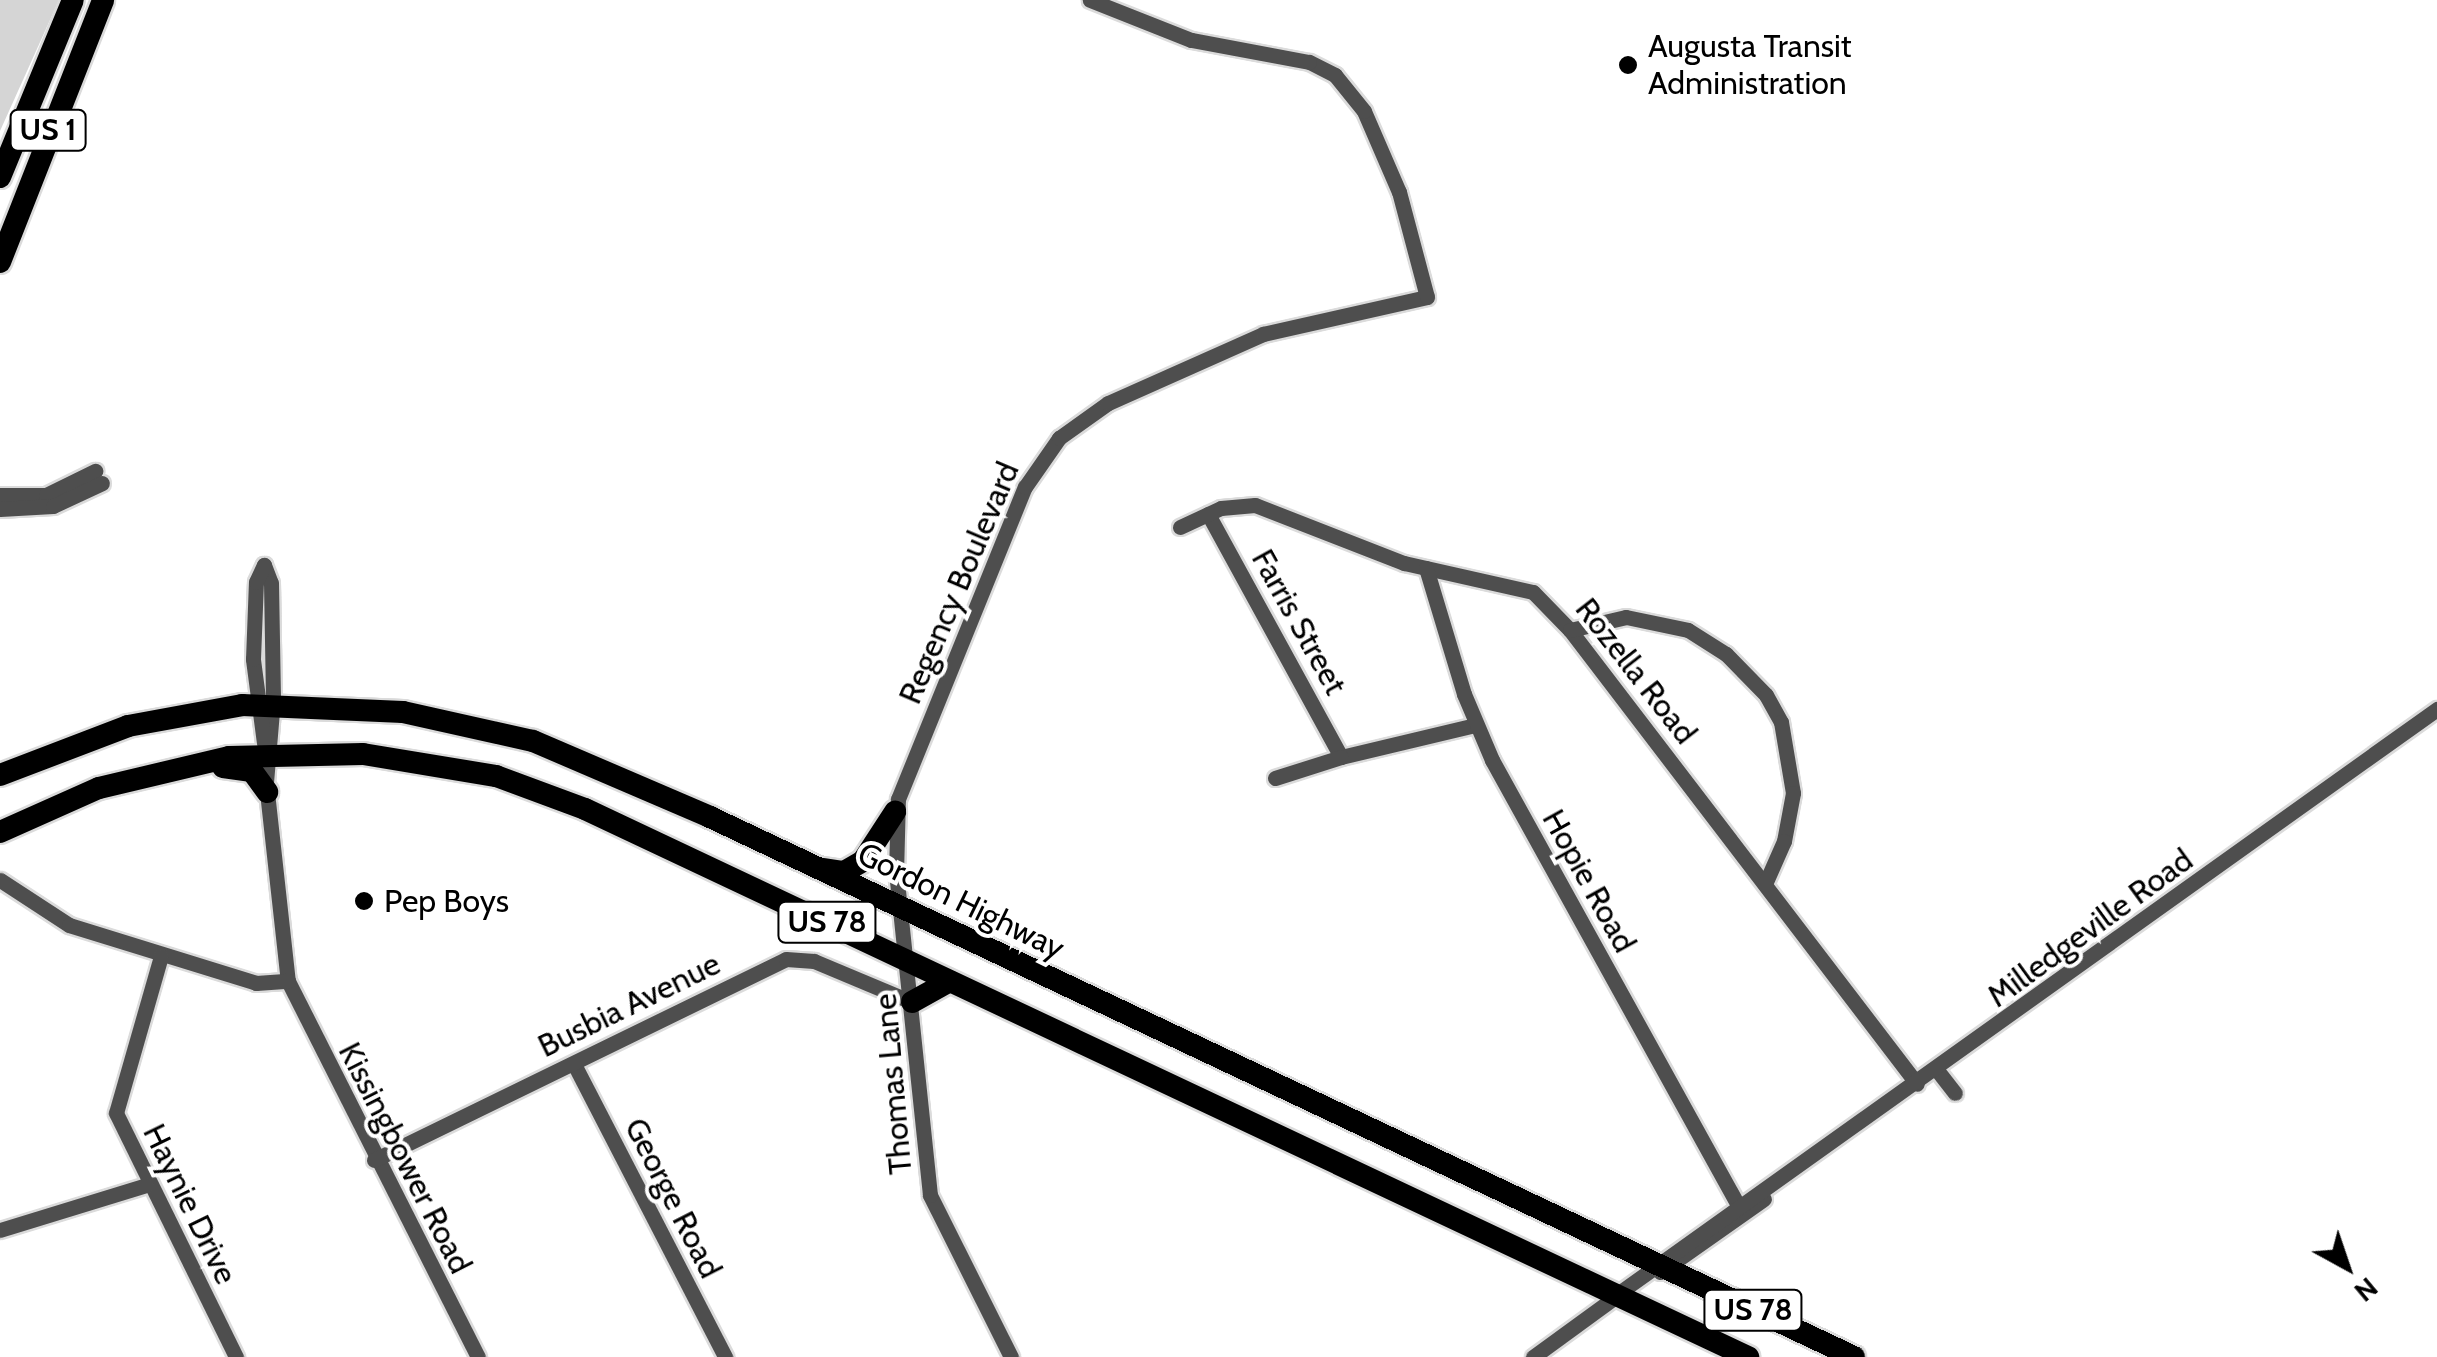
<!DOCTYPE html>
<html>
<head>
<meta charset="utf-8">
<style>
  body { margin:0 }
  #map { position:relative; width:2437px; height:1357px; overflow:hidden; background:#fff; font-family:Cabin,sans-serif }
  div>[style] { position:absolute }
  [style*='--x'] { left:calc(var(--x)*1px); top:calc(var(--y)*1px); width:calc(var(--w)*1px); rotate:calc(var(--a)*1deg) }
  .green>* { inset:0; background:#d5d5d5 }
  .roads { filter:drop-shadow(2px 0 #dbdbdb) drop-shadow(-2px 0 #dbdbdb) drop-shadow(0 2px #dbdbdb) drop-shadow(0 -2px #dbdbdb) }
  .minor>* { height:15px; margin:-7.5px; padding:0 7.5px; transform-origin:7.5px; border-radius:7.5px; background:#4e4e4e }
  .highway>* { height:22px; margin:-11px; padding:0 11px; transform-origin:11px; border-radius:11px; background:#000 }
  .dots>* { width:28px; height:28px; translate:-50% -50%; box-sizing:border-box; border:5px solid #fff; border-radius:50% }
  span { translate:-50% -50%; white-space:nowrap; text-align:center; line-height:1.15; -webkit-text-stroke:8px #fff; paint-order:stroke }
  .shield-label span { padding:2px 8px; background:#fff; border:2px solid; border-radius:8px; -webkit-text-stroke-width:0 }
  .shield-label { font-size:30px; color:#000; font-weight:700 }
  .poi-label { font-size:32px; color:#000 }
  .left { translate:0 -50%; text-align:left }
  .street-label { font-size:32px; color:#000 }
  .north { position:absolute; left:2297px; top:1217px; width:100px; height:100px; -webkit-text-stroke:8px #fff; paint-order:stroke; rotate:140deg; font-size:28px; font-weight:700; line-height:40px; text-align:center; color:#000 }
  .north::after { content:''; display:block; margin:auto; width:35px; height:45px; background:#000; clip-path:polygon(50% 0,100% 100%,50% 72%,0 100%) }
</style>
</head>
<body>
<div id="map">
  <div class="green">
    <i style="clip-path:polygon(0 0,59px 0,0 131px)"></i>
  </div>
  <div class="roads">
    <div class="minor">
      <i style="--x:0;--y:495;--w:46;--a:0"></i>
      <i style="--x:46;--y:495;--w:55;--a:-26.1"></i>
      <i style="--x:0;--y:509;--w:53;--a:-3.2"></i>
      <i style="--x:53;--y:506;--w:54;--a:-25.1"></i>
      <i style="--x:1208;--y:514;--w:277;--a:61.3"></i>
      <i style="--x:1341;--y:757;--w:138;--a:-13.4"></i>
      <i style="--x:1180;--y:527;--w:45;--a:-24.9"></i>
      <i style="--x:1221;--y:508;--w:34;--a:-5"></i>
      <i style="--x:1255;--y:505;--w:160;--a:21.3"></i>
      <i style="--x:1404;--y:563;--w:132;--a:12.7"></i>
      <i style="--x:1533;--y:592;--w:53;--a:45.8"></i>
      <i style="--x:1570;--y:630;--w:571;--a:52.61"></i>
      <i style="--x:264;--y:565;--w:19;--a:69"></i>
      <i style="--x:271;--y:583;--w:116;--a:89"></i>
      <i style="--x:273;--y:699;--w:84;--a:94.8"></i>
      <i style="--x:266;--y:783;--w:199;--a:83.7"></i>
      <i style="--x:288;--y:981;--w:421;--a:63.2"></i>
      <i style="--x:1426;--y:568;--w:132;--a:73.2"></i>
      <i style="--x:1464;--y:694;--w:72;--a:67"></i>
      <i style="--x:1492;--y:760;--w:508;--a:61.07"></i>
      <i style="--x:1570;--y:630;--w:57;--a:-13.1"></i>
      <i style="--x:1626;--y:617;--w:63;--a:11.8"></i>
      <i style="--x:1688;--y:630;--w:45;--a:32.3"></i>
      <i style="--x:1726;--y:654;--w:57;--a:45.7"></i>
      <i style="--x:1766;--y:695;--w:31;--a:61"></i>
      <i style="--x:1781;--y:722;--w:72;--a:80.4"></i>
      <i style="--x:1793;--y:793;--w:49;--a:100.6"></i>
      <i style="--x:1784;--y:841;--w:47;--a:113.8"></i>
      <i style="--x:264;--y:743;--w:85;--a:-97.5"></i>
      <i style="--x:253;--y:659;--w:77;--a:-87.8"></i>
      <i style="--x:256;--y:582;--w:19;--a:-65"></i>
      <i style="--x:1275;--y:778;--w:69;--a:-17.7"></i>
      <i style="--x:0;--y:880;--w:82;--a:33.1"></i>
      <i style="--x:69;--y:925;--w:196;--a:17.2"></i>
      <i style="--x:256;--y:983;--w:32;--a:-4"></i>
      <i style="--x:161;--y:956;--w:163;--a:106"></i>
      <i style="--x:116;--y:1113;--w:272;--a:63.8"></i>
      <i style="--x:574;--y:1064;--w:330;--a:62.7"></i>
      <i style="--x:1937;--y:1070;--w:29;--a:52"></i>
      <i style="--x:374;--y:1160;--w:458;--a:-26"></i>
      <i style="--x:786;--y:959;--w:28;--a:4"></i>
      <i style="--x:814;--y:961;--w:106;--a:22.7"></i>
      <i style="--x:0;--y:1230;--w:153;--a:-17.1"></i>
      <i style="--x:1660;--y:1272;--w:127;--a:-35.1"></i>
      <i style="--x:1616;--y:1295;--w:1009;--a:-35.52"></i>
      <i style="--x:1011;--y:1357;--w:181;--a:-116.6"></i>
      <i style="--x:930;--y:1195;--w:323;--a:-96"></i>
      <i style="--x:896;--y:874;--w:75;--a:-88.5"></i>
      <i style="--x:898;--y:799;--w:337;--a:-67.9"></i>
      <i style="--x:1025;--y:487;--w:60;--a:-55.2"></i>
      <i style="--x:1059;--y:438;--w:60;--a:-35.5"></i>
      <i style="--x:1108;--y:403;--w:170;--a:-24"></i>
      <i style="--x:1263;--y:334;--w:168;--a:-12.7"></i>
      <i style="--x:1427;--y:297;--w:109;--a:-104.9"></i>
      <i style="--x:1399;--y:192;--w:88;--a:-113.4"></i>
      <i style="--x:1364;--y:111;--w:46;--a:-128.9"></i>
      <i style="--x:1335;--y:75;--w:29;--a:-153"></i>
      <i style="--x:1309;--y:62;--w:120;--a:-169.4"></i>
      <i style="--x:1191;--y:40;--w:109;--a:-158.4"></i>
      <i style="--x:1533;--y:1357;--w:110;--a:-36.1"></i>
    </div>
    <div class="highway">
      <i style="--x:0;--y:177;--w:191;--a:-67.6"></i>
      <i style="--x:0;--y:262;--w:282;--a:-68.5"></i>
      <i style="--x:223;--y:767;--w:29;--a:8"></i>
      <i style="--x:252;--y:771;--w:26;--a:54"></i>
      <i style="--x:0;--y:775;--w:137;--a:-20.9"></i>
      <i style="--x:128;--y:726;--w:116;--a:-10.4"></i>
      <i style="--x:242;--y:705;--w:161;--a:2.5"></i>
      <i style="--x:403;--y:712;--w:133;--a:12.6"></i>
      <i style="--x:533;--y:741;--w:193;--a:23.2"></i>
      <i style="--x:710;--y:817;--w:1265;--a:25.27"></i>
      <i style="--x:0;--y:832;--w:108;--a:-24"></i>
      <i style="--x:99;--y:788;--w:134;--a:-13.4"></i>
      <i style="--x:229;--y:757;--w:134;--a:-1.3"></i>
      <i style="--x:363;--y:754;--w:135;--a:9.4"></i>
      <i style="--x:496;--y:776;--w:95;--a:20.3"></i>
      <i style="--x:585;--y:809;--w:1286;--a:25.23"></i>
      <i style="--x:824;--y:869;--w:20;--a:9"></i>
      <i style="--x:844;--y:872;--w:22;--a:-30"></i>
      <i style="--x:863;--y:861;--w:59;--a:-56.9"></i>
      <i style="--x:912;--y:1002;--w:43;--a:-28.9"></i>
    </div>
  </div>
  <div class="dots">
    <i style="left:1628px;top:65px;background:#000"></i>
    <i style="left:364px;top:901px;background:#000"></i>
  </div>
  <div class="shield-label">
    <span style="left:48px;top:130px">US 1</span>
    <span style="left:827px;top:922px">US 78</span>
    <span style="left:1753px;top:1310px">US 78</span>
  </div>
  <div class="poi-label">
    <span class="left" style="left:1648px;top:65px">Augusta Transit<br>Administration</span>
    <span class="left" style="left:384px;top:901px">Pep Boys</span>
  </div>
  <div class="street-label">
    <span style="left:959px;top:583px;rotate:-67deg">Regency Boulevard</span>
    <span style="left:1299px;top:622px;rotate:61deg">Farris Street</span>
    <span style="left:1636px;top:671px;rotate:52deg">Rozella Road</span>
    <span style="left:1589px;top:881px;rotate:61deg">Hopie Road</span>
    <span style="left:961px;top:901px;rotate:26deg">Gordon Highway</span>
    <span style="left:2090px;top:928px;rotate:-36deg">Milledgeville Road</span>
    <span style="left:629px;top:1005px;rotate:-26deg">Busbia Avenue</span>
    <span style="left:893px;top:1084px;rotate:-95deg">Thomas Lane</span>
    <span style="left:405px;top:1158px;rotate:63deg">Kissingbower Road</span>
    <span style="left:673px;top:1198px;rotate:63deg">George Road</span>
    <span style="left:190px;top:1204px;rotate:64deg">Haynie Drive</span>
  </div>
  <div class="north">N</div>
</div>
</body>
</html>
